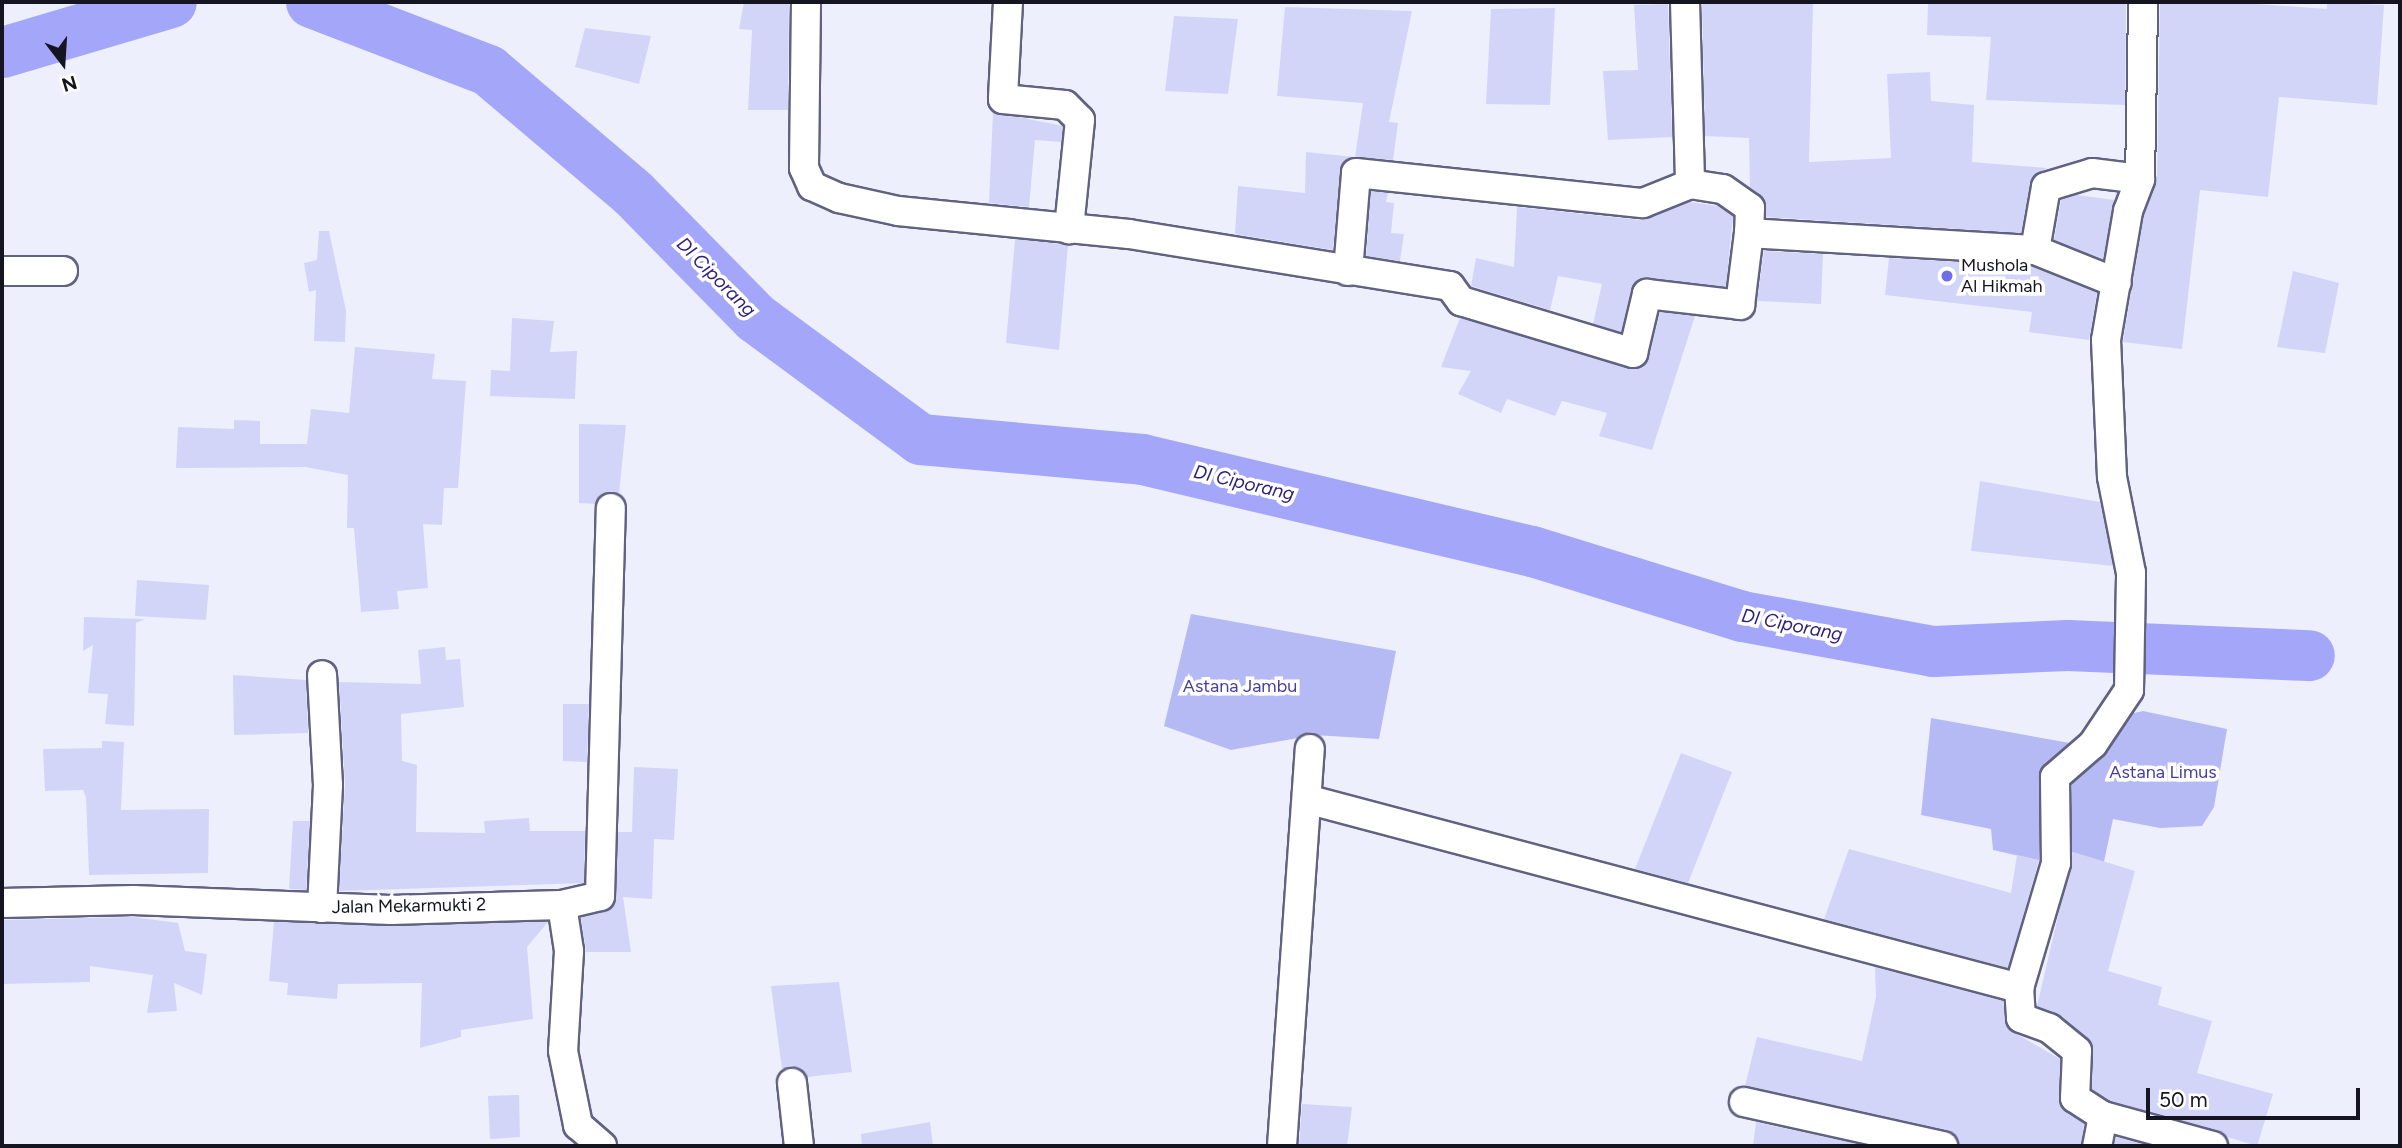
<!DOCTYPE html>
<html>
<head>
<meta charset="utf-8">
<style>
  body { margin:0 }
  #map { position:relative; width:2402px; height:1148px; overflow:hidden; background:#eeeffd; font-family:Figtree,sans-serif }
  div>[style] { position:absolute }
  [style*='--x'] { left:calc(var(--x)*1px); top:calc(var(--y)*1px); width:calc(var(--w)*1px); rotate:calc(var(--a)*1deg) }
  .green>* { inset:0; background:#b6baf4 }
  .river>* { height:51px; margin:-25.5px; padding:0 25.5px; transform-origin:25.5px; border-radius:25.5px; background:#a4a7f9 }
  .building>* { inset:0; background:#d2d5f8 }
  .roads { filter:drop-shadow(2px 0 #606280) drop-shadow(-2px 0 #606280) drop-shadow(0 2px #606280) drop-shadow(0 -2px #606280) }
  .minor>* { height:28px; margin:-14px; padding:0 14px; transform-origin:14px; border-radius:14px; background:#fff }
  .dots>* { width:19px; height:19px; translate:-50% -50%; box-sizing:border-box; border:4px solid #fff; border-radius:50% }
  span { translate:-50% -50%; white-space:nowrap; text-align:center; line-height:1.15; -webkit-text-stroke:7px #fff; paint-order:stroke }
  .poi-label { font-size:18px; color:#141521 }
  .left { translate:0 -50%; text-align:left }
  .park-label { font-size:18px; color:#453f9d }
  .street-label { font-size:18px; color:#141521 }
  .water-label { font-size:19px; color:#2e227e; font-style:italic }
  .frame { position:absolute; inset:0; border:4px solid #141521; pointer-events:none }
  .north { position:absolute; left:28px; top:28px; width:70px; height:70px; -webkit-text-stroke:5px #fff; paint-order:stroke; rotate:163deg; font-size:19px; font-weight:700; line-height:28px; text-align:center; color:#141521 }
  .north::after { content:''; display:block; margin:auto; width:24px; height:32px; background:#141521; clip-path:polygon(50% 0,100% 100%,50% 72%,0 100%) }
  .scale { position:absolute; left:2146px; top:1088px; width:214px; height:32px; box-sizing:border-box; border:4px solid #141521; border-top:0; padding-left:9px; font-size:21px; line-height:24px; white-space:nowrap; color:#141521; -webkit-text-stroke:5px #fff; paint-order:stroke }
</style>
</head>
<body>
<div id="map">
  <div class="green">
    <i style="clip-path:polygon(1191px 614px,1396px 651px,1379px 739px,1314px 735px,1231px 750px,1164px 726px)"></i>
    <i style="clip-path:polygon(2143px 711px,2227px 729px,2214px 807px,2202px 826px,2160px 828px,2113px 819px,2104px 862px,2064px 850px,2061px 780px,2125px 715px)"></i>
    <i style="clip-path:polygon(1931px 718px,2081px 745px,2049px 775px,2046px 862px,1993px 850px,1991px 829px,1921px 815px)"></i>
  </div>
  <div class="river">
    <i style="--x:311;--y:2;--w:190;--a:21"></i>
    <i style="--x:488;--y:70;--w:190;--a:40.3"></i>
    <i style="--x:633;--y:193;--w:175;--a:45.5"></i>
    <i style="--x:756;--y:318;--w:204;--a:36.4"></i>
    <i style="--x:920;--y:439;--w:223;--a:5.1"></i>
    <i style="--x:1142;--y:459;--w:401;--a:13.3"></i>
    <i style="--x:1532;--y:551;--w:220;--a:17.2"></i>
    <i style="--x:1742;--y:616;--w:194;--a:10.4"></i>
    <i style="--x:1933;--y:651;--w:134;--a:-2.6"></i>
    <i style="--x:2067;--y:645;--w:242;--a:2.4"></i>
    <i style="--x:2;--y:52;--w:176;--a:-16.5"></i>
  </div>
  <div class="building">
    <i style="clip-path:polygon(744px 2px,789px 2px,788px 110px,748px 110px,752px 30px,739px 29px)"></i>
    <i style="clip-path:polygon(1702px 2px,1813px 3px,1809px 162px,1891px 158px,1887px 74px,1930px 72px,1931px 101px,1974px 105px,1972px 162px,2046px 168px,2030px 183px,2021px 233px,1766px 217px,1765px 200px,1750px 187px,1749px 138px,1705px 136px)"></i>
    <i style="clip-path:polygon(1994px 2px,2126px 2px,2125px 105px,1986px 100px,1991px 37px,1927px 35px,1928px 4px)"></i>
    <i style="clip-path:polygon(2229px 2px,2327px 9px,2327px 3px,2384px 5px,2377px 105px,2279px 97px,2268px 197px,2200px 190px,2182px 349px,2123px 342px,2144px 215px,2157px 179px,2160px 3px)"></i>
    <i style="clip-path:polygon(1668px 4px,1672px 137px,1608px 140px,1603px 71px,1638px 70px,1634px 5px)"></i>
    <i style="clip-path:polygon(1285px 7px,1412px 11px,1389px 122px,1398px 123px,1393px 160px,1355px 157px,1363px 103px,1277px 96px)"></i>
    <i style="clip-path:polygon(1555px 8px,1550px 105px,1486px 104px,1491px 9px)"></i>
    <i style="clip-path:polygon(1174px 16px,1238px 19px,1228px 94px,1165px 91px)"></i>
    <i style="clip-path:polygon(585px 28px,651px 36px,639px 84px,575px 67px)"></i>
    <i style="clip-path:polygon(993px 112px,1063px 126px,1061px 142px,1035px 140px,1029px 207px,989px 203px)"></i>
    <i style="clip-path:polygon(1306px 152px,1354px 157px,1340px 171px,1333px 250px,1235px 234px,1238px 186px,1305px 193px)"></i>
    <i style="clip-path:polygon(1371px 191px,1388px 193px,1386px 202px,1394px 203px,1391px 233px,1404px 234px,1400px 261px,1366px 256px)"></i>
    <i style="clip-path:polygon(2077px 195px,2115px 200px,2103px 259px,2054px 240px,2061px 200px)"></i>
    <i style="clip-path:polygon(1690px 202px,1718px 206px,1733px 216px,1726px 287px,1640px 279px,1631px 290px,1621px 332px,1593px 324px,1602px 284px,1558px 276px,1550px 310px,1471px 286px,1476px 258px,1514px 267px,1517px 207px,1641px 220px)"></i>
    <i style="clip-path:polygon(319px 231px,329px 231px,346px 311px,345px 342px,314px 341px,316px 290px,309px 292px,304px 263px,317px 260px)"></i>
    <i style="clip-path:polygon(1015px 239px,1068px 245px,1059px 350px,1006px 343px)"></i>
    <i style="clip-path:polygon(1764px 251px,1823px 254px,1821px 304px,1757px 301px)"></i>
    <i style="clip-path:polygon(1889px 258px,2031px 266px,2097px 293px,2089px 340px,2029px 332px,2032px 312px,1885px 295px)"></i>
    <i style="clip-path:polygon(2293px 271px,2339px 283px,2325px 353px,2277px 347px)"></i>
    <i style="clip-path:polygon(1660px 312px,1695px 316px,1652px 450px,1599px 436px,1607px 413px,1562px 401px,1555px 416px,1507px 399px,1501px 413px,1458px 394px,1471px 371px,1441px 367px,1460px 318px,1638px 369px,1649px 357px)"></i>
    <i style="clip-path:polygon(512px 318px,554px 321px,550px 352px,577px 351px,575px 399px,490px 396px,491px 370px,510px 371px)"></i>
    <i style="clip-path:polygon(355px 347px,435px 354px,432px 379px,466px 381px,458px 488px,444px 488px,442px 525px,423px 524px,428px 588px,397px 591px,399px 609px,361px 612px,354px 528px,347px 528px,348px 475px,305px 467px,176px 468px,178px 427px,234px 429px,234px 420px,260px 421px,260px 444px,307px 444px,311px 409px,349px 413px)"></i>
    <i style="clip-path:polygon(579px 424px,626px 425px,619px 494px,604px 493px,595px 504px,579px 503px)"></i>
    <i style="clip-path:polygon(1980px 481px,2100px 502px,2113px 566px,1971px 551px)"></i>
    <i style="clip-path:polygon(137px 580px,209px 585px,206px 620px,135px 616px)"></i>
    <i style="clip-path:polygon(84px 617px,145px 619px,136px 623px,134px 726px,105px 724px,108px 694px,88px 693px,93px 645px,83px 651px)"></i>
    <i style="clip-path:polygon(445px 647px,446px 660px,460px 659px,464px 707px,401px 714px,402px 761px,417px 765px,416px 832px,485px 833px,484px 821px,529px 818px,530px 831px,585px 831px,584px 883px,339px 891px,345px 784px,339px 682px,421px 684px,418px 650px)"></i>
    <i style="clip-path:polygon(233px 675px,306px 680px,308px 733px,234px 735px)"></i>
    <i style="clip-path:polygon(563px 704px,589px 704px,587px 762px,563px 761px)"></i>
    <i style="clip-path:polygon(102px 741px,124px 742px,121px 810px,209px 809px,208px 873px,89px 875px,86px 797px,83px 790px,45px 791px,43px 749px,102px 748px)"></i>
    <i style="clip-path:polygon(1681px 753px,1732px 772px,1688px 883px,1635px 869px)"></i>
    <i style="clip-path:polygon(634px 767px,678px 769px,674px 840px,654px 839px,652px 899px,623px 897px,631px 952px,586px 952px,581px 918px,615px 903px,618px 832px,632px 832px)"></i>
    <i style="clip-path:polygon(293px 821px,310px 821px,306px 890px,289px 889px)"></i>
    <i style="clip-path:polygon(1849px 849px,2011px 893px,2017px 855px,2039px 860px,2008px 968px,1824px 919px)"></i>
    <i style="clip-path:polygon(2073px 852px,2135px 871px,2108px 971px,2162px 987px,2158px 1005px,2212px 1021px,2197px 1073px,2273px 1094px,2257px 1146px,2110px 1101px,2092px 1089px,2088px 1039px,2037px 1006px)"></i>
    <i style="clip-path:polygon(133px 917px,178px 923px,185px 951px,207px 954px,202px 995px,174px 983px,177px 1011px,147px 1013px,153px 975px,90px 966px,90px 982px,2px 984px,2px 920px)"></i>
    <i style="clip-path:polygon(274px 922px,548px 922px,527px 947px,533px 1019px,461px 1030px,461px 1037px,420px 1048px,422px 983px,338px 984px,337px 999px,287px 995px,288px 983px,269px 981px)"></i>
    <i style="clip-path:polygon(1875px 967px,2003px 1001px,2008px 1029px,2060px 1059px,2060px 1105px,2084px 1124px,2081px 1146px,1959px 1146px,1947px 1130px,1745px 1086px,1757px 1037px,1862px 1061px,1876px 997px)"></i>
    <i style="clip-path:polygon(839px 982px,852px 1072px,807px 1077px,798px 1068px,782px 1069px,771px 986px)"></i>
    <i style="clip-path:polygon(519px 1095px,520px 1137px,490px 1139px,488px 1096px)"></i>
    <i style="clip-path:polygon(1302px 1104px,1352px 1107px,1347px 1146px,1299px 1146px)"></i>
    <i style="clip-path:polygon(930px 1122px,933px 1146px,862px 1146px,861px 1134px)"></i>
    <i style="clip-path:polygon(1756px 1122px,1867px 1146px,1753px 1146px)"></i>
    <i style="clip-path:polygon(2116px 1137px,2151px 1146px,2114px 1146px)"></i>
  </div>
  <div class="roads">
    <div class="minor">
      <i style="--x:806;--y:2;--w:166;--a:90.7"></i>
      <i style="--x:804;--y:168;--w:20;--a:66"></i>
      <i style="--x:812;--y:186;--w:30;--a:24"></i>
      <i style="--x:839;--y:198;--w:60;--a:12.4"></i>
      <i style="--x:898;--y:211;--w:232;--a:5.7"></i>
      <i style="--x:1129;--y:234;--w:325;--a:9.2"></i>
      <i style="--x:1450;--y:286;--w:19;--a:54"></i>
      <i style="--x:1461;--y:301;--w:180;--a:16.8"></i>
      <i style="--x:1633;--y:353;--w:61;--a:-76.7"></i>
      <i style="--x:1647;--y:294;--w:94;--a:6.7"></i>
      <i style="--x:1740;--y:305;--w:73;--a:-82.9"></i>
      <i style="--x:1008;--y:2;--w:97;--a:93"></i>
      <i style="--x:1003;--y:99;--w:62;--a:5.5"></i>
      <i style="--x:1065;--y:105;--w:21;--a:45"></i>
      <i style="--x:1080;--y:120;--w:110;--a:95.8"></i>
      <i style="--x:1685;--y:2;--w:182;--a:88.4"></i>
      <i style="--x:1690;--y:184;--w:33;--a:9"></i>
      <i style="--x:1723;--y:189;--w:33;--a:35"></i>
      <i style="--x:1750;--y:208;--w:25;--a:92"></i>
      <i style="--x:1749;--y:233;--w:287;--a:3.4"></i>
      <i style="--x:2035;--y:250;--w:88;--a:21.9"></i>
      <i style="--x:2035;--y:250;--w:64;--a:-80.1"></i>
      <i style="--x:2046;--y:187;--w:48;--a:-16.9"></i>
      <i style="--x:2092;--y:173;--w:48;--a:7.1"></i>
      <i style="--x:2;--y:271;--w:61;--a:0"></i>
      <i style="--x:1348;--y:271;--w:98;--a:-85.3"></i>
      <i style="--x:1356;--y:173;--w:289;--a:6"></i>
      <i style="--x:1643;--y:203;--w:51;--a:-22"></i>
      <i style="--x:1310;--y:800;--w:734;--a:14.85"></i>
      <i style="--x:2019;--y:988;--w:130;--a:-73.5"></i>
      <i style="--x:2056;--y:863;--w:86;--a:-90.7"></i>
      <i style="--x:2055;--y:777;--w:50;--a:-41"></i>
      <i style="--x:2093;--y:744;--w:65;--a:-56.3"></i>
      <i style="--x:2129;--y:690;--w:117;--a:-89"></i>
      <i style="--x:2131;--y:573;--w:98;--a:-101.2"></i>
      <i style="--x:2112;--y:477;--w:137;--a:-92.5"></i>
      <i style="--x:2106;--y:340;--w:131;--a:-80.3"></i>
      <i style="--x:2128;--y:211;--w:34;--a:-69"></i>
      <i style="--x:2140;--y:179;--w:177;--a:-89"></i>
      <i style="--x:2;--y:903;--w:131;--a:-1.3"></i>
      <i style="--x:133;--y:900;--w:258;--a:2.2"></i>
      <i style="--x:391;--y:910;--w:171;--a:-1.7"></i>
      <i style="--x:562;--y:905;--w:47;--a:81.3"></i>
      <i style="--x:569;--y:951;--w:100;--a:93.4"></i>
      <i style="--x:563;--y:1051;--w:76;--a:78.5"></i>
      <i style="--x:578;--y:1125;--w:32;--a:41"></i>
      <i style="--x:562;--y:905;--w:39;--a:-13"></i>
      <i style="--x:600;--y:896;--w:388;--a:-88.4"></i>
      <i style="--x:322;--y:908;--w:123;--a:-87.2"></i>
      <i style="--x:328;--y:785;--w:110;--a:-93.1"></i>
      <i style="--x:2019;--y:988;--w:30;--a:86"></i>
      <i style="--x:2021;--y:1018;--w:30;--a:20"></i>
      <i style="--x:2049;--y:1028;--w:36;--a:39"></i>
      <i style="--x:2077;--y:1051;--w:47;--a:92.4"></i>
      <i style="--x:2075;--y:1098;--w:33;--a:33"></i>
      <i style="--x:2103;--y:1116;--w:31;--a:101"></i>
      <i style="--x:792;--y:1083;--w:63;--a:83.7"></i>
      <i style="--x:1744;--y:1102;--w:204;--a:12.5"></i>
      <i style="--x:2103;--y:1116;--w:114;--a:15.3"></i>
      <i style="--x:1282;--y:1146;--w:398;--a:-86"></i>
    </div>
  </div>
  <div class="dots">
    <i style="left:1947px;top:276px;background:#716ce7"></i>
  </div>
  <div class="poi-label">
    <span class="left" style="left:1961px;top:276px">Mushola<br>Al Hikmah</span>
  </div>
  <div class="park-label">
    <span style="left:1240px;top:686px">Astana Jambu</span>
    <span style="left:2163px;top:772px">Astana Limus</span>
  </div>
  <div class="street-label">
    <span style="left:409px;top:906px;rotate:-1deg">Jalan Mekarmukti 2</span>
  </div>
  <div class="water-label">
    <span style="left:716px;top:277px;rotate:45deg">DI Ciporang</span>
    <span style="left:1244px;top:483px;rotate:13deg">DI Ciporang</span>
    <span style="left:1792px;top:625px;rotate:11deg">DI Ciporang</span>
  </div>
  <div class="frame"></div>
  <div class="north">N</div>
  <div class="scale">50 m</div>
</div>
</body>
</html>
